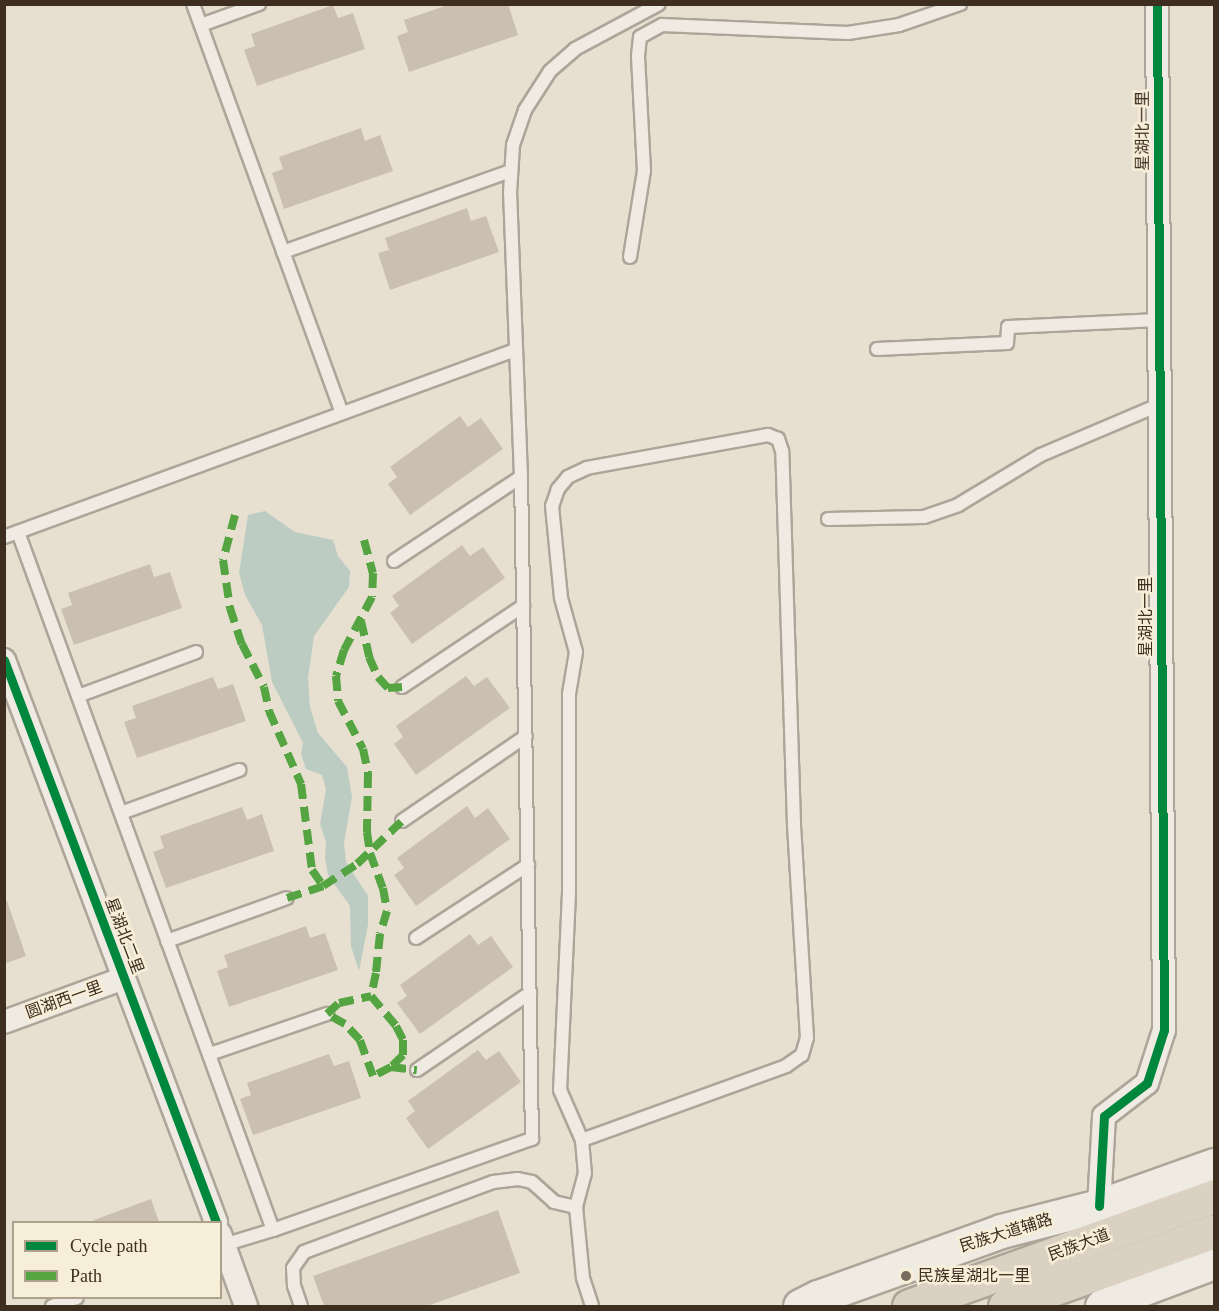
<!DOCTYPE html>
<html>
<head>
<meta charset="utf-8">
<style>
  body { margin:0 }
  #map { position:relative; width:1219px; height:1311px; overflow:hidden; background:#e7e0d1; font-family:"Times New Roman","Noto Sans SC",serif }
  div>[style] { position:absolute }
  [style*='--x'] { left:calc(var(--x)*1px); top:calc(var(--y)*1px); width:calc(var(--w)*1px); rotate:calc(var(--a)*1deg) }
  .water>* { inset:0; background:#bcccc2 }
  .building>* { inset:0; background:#cbbfb2 }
  .roads { filter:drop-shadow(2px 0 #ada599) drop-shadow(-2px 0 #ada599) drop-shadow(0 2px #ada599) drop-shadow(0 -2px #ada599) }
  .lane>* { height:12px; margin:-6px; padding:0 6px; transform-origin:6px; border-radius:6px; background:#efebe3 }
  .street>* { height:22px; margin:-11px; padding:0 11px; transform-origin:11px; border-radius:11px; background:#efebe3 }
  .secondary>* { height:33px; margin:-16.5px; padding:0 16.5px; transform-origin:16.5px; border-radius:16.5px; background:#efebe3 }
  .highway>* { height:33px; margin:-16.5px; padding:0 16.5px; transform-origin:16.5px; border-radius:16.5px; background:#dad1c2 }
  .quiet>* { height:8px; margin-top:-4px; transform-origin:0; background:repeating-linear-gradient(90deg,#54a441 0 15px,transparent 0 23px) }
  .cycleway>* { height:9px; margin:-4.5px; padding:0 4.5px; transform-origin:4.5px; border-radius:4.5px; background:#00873e }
  .dots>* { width:16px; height:16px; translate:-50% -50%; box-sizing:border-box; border:3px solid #f7eed8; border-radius:50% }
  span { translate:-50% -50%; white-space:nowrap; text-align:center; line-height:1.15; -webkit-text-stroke:5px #f7eed8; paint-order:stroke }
  .street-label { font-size:16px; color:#3d2e20 }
  .poi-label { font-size:16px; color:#3d2e20 }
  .left { translate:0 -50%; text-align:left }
  .frame { position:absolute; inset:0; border:6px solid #3d2e20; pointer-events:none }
  .legend { position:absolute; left:12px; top:1221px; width:210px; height:78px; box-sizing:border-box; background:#f7eed8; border:2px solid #ada18e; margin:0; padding:8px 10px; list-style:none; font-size:18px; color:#3d2e20 }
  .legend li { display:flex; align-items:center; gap:12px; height:30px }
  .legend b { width:30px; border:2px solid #ada18e }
</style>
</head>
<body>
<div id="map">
  <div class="water">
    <i style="clip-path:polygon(265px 511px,295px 532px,333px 540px,338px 556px,350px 571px,349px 587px,314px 636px,308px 678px,310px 707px,318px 733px,347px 767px,352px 797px,344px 843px,346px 862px,368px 896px,368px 925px,359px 971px,351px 946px,350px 906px,328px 875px,325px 858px,326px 842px,320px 824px,326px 789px,322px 775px,306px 769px,301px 754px,303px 743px,272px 682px,262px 625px,245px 595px,239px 573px,248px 515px)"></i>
  </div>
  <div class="building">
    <i style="clip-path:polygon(451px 4px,508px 4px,518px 35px,409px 72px,397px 36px,408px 32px,404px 20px)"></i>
    <i style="clip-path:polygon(333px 5px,338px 18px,353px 13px,365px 49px,257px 86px,244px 50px,255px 46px,251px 34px)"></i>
    <i style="clip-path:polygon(361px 128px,365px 141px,380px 135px,393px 171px,284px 209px,272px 173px,283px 169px,279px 157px)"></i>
    <i style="clip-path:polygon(467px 208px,471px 221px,486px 216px,499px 252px,390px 290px,378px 253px,389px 250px,385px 238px)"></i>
    <i style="clip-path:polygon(460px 416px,468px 427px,481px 418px,503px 449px,410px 515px,388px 484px,397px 477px,390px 467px)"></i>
    <i style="clip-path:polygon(462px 545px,470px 556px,483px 547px,505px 578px,412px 644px,390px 613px,399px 606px,392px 596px)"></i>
    <i style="clip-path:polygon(150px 564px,154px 577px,170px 572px,182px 608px,74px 645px,61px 609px,72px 605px,68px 593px)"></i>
    <i style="clip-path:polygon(466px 676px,474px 686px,487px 677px,510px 708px,416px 775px,394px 744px,403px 737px,396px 726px)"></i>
    <i style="clip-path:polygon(213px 677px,218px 689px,233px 684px,246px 721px,137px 758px,124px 722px,136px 718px,132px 706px)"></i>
    <i style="clip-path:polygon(467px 806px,475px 818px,488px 808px,510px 839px,416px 906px,394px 875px,404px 868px,397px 858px)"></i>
    <i style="clip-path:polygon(242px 807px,247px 820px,262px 814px,274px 851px,166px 888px,153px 852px,164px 848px,160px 836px)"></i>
    <i style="clip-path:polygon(7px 901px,26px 956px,4px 964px,4px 902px)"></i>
    <i style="clip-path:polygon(306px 926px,310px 938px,325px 933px,338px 970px,229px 1007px,217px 971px,228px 967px,224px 955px)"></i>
    <i style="clip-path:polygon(470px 934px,478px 945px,491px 936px,513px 967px,420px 1034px,397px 1003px,407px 996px,400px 985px)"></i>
    <i style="clip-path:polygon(478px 1050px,486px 1060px,499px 1051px,521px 1082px,428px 1149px,406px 1118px,415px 1111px,408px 1101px)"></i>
    <i style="clip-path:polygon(329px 1054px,334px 1066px,349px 1061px,361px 1098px,253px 1135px,240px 1099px,251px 1095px,247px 1083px)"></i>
    <i style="clip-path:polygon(151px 1199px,159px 1222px,94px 1222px,94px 1220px)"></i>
    <i style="clip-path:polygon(498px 1210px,520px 1273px,427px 1306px,324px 1306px,313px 1276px)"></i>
  </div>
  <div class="roads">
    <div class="lane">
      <i style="--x:193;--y:4;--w:435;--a:70"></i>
      <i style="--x:201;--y:25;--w:62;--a:-19.9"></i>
      <i style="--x:283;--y:252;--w:242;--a:-19.6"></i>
      <i style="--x:630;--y:257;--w:87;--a:-80.8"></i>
      <i style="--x:644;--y:171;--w:115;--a:-93"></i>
      <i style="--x:638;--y:56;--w:19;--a:-84"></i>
      <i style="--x:640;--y:37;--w:25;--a:-29"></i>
      <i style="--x:662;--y:25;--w:186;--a:2.5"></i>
      <i style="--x:848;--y:33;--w:52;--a:-8.9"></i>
      <i style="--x:899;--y:25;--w:65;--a:-19"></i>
      <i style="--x:877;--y:349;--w:130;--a:-2.6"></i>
      <i style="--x:1007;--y:343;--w:16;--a:-86"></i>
      <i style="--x:1008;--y:327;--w:151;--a:-2.7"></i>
      <i style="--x:828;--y:519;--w:96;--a:-1.2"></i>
      <i style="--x:924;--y:517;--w:36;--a:-19"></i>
      <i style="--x:958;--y:505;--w:97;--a:-31.1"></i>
      <i style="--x:1041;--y:455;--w:128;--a:-23"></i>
      <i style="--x:18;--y:532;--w:743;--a:69.93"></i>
      <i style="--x:273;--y:1230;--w:275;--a:-19.4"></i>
      <i style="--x:532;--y:1139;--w:662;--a:-90.95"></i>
      <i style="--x:521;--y:477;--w:284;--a:-92.2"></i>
      <i style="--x:510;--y:193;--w:48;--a:-86.4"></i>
      <i style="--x:513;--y:145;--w:37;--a:-71"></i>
      <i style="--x:525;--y:110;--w:46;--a:-57.3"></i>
      <i style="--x:550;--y:71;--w:33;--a:-41"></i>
      <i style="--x:575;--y:49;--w:95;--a:-28.2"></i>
      <i style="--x:4;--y:537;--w:544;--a:-20.1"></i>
      <i style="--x:394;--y:561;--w:152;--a:-33.5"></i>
      <i style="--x:402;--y:687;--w:146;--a:-33.8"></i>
      <i style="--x:78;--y:696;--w:126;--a:-20.4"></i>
      <i style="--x:121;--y:813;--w:126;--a:-20"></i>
      <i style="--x:402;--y:821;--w:150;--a:-34.4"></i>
      <i style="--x:416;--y:938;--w:134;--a:-33.1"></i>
      <i style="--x:167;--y:941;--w:127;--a:-19.7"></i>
      <i style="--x:210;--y:1054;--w:124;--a:-18.9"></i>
      <i style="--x:417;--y:1070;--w:137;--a:-34.3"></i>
      <i style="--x:582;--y:1140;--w:217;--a:-19.9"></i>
      <i style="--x:786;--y:1066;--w:19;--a:-35"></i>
      <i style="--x:802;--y:1055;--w:18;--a:-74"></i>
      <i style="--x:807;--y:1038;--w:214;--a:-93.5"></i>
      <i style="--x:794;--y:824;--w:373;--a:-91.8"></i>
      <i style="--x:782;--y:451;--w:13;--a:-108"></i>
      <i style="--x:778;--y:439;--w:11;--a:-158"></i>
      <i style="--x:768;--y:435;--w:184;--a:169.7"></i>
      <i style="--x:587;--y:468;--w:21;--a:155"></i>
      <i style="--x:568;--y:477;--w:16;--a:130"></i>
      <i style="--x:558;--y:489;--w:18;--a:109"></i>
      <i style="--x:552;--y:506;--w:92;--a:84.4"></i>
      <i style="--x:561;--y:598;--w:56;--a:74.5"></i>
      <i style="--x:576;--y:652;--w:43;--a:99.5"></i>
      <i style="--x:569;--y:694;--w:199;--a:90"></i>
      <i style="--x:569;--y:893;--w:197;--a:92.6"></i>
      <i style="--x:560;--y:1090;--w:55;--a:66.3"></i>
      <i style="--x:582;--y:1140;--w:33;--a:85"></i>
      <i style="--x:585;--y:1173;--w:35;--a:105"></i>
      <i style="--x:576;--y:1207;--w:71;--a:84.4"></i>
      <i style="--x:583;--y:1278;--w:29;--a:72"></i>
      <i style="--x:220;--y:1246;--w:55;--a:-16.8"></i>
      <i style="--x:52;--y:1306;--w:26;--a:-18"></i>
      <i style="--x:301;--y:1306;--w:21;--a:-109"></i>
      <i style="--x:294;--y:1286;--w:18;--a:-93"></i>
      <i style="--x:293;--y:1268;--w:19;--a:-55"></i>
      <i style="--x:304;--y:1252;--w:202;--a:-20.3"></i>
      <i style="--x:493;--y:1182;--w:25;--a:-7"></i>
      <i style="--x:518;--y:1179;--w:14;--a:12"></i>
      <i style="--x:532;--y:1182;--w:30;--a:42"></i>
      <i style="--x:554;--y:1202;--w:23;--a:13"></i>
    </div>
    <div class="street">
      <i style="--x:4;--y:660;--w:601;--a:69.33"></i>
      <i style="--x:4;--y:1022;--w:128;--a:-20.1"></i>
      <i style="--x:1099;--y:1206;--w:90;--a:-86.8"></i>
      <i style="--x:1104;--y:1116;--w:54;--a:-37.5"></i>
      <i style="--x:1147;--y:1083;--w:56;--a:-72.2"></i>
      <i style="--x:1164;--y:1030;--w:1026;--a:-90.39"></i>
      <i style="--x:220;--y:1234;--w:77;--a:70.1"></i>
    </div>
    <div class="secondary">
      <i style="--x:800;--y:1306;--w:20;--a:-27"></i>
      <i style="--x:818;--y:1297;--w:195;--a:-19.8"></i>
      <i style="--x:1001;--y:1231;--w:101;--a:-14.3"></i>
      <i style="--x:1099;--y:1206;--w:122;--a:-19.6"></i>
      <i style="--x:1102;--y:1306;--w:32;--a:-24"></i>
      <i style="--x:1131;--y:1293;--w:89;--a:-20.5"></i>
    </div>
    <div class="highway">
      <i style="--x:909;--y:1306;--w:324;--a:-19.8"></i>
      <i style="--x:1005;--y:1306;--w:222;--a:-19.7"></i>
    </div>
  </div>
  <div class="quiet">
    <i style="--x:235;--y:515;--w:47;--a:104.9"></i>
    <i style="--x:223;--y:560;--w:49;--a:81.7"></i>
    <i style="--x:230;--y:608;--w:38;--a:72"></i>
    <i style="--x:242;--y:644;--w:48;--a:62.9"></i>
    <i style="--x:264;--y:687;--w:25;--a:78"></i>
    <i style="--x:269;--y:711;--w:80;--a:66.3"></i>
    <i style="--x:301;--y:784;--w:87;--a:82.7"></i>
    <i style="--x:312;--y:870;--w:19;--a:55"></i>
    <i style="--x:364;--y:540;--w:34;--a:75"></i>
    <i style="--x:373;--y:573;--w:24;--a:92"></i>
    <i style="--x:372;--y:597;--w:60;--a:117.8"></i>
    <i style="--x:344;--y:650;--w:27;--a:107"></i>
    <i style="--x:336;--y:676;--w:25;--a:85"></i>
    <i style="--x:338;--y:701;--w:54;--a:62.5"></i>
    <i style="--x:363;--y:749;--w:25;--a:78"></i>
    <i style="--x:368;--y:773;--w:59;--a:91"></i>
    <i style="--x:367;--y:832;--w:21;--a:82"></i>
    <i style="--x:370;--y:853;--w:37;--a:70"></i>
    <i style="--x:383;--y:888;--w:23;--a:80"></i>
    <i style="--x:387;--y:911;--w:24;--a:107"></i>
    <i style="--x:380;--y:934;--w:39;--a:96"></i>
    <i style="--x:376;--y:973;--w:24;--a:102"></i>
    <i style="--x:371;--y:996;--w:39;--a:50"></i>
    <i style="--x:396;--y:1026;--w:16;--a:63"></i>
    <i style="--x:403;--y:1040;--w:15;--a:90"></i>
    <i style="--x:403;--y:1055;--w:17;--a:135"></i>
    <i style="--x:391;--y:1067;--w:20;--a:153"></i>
    <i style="--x:373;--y:1076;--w:38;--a:-110"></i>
    <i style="--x:360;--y:1040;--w:22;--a:-133"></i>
    <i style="--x:345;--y:1024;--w:21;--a:-151"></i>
    <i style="--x:327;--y:1014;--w:16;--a:-43"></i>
    <i style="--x:339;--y:1003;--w:33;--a:-12"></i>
    <i style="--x:361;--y:621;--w:37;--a:77"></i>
    <i style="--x:369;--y:657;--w:22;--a:66"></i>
    <i style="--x:378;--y:677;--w:15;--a:48"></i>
    <i style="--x:388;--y:688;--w:14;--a:-4"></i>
    <i style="--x:287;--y:898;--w:38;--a:-18"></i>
    <i style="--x:323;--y:886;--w:40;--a:-32.9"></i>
    <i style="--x:357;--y:864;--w:62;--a:-43.7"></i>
    <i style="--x:391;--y:1067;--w:26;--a:7"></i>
  </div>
  <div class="cycleway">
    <i style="--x:4;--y:660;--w:601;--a:69.33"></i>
    <i style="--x:1099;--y:1206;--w:90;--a:-86.8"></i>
    <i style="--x:1104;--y:1116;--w:54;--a:-37.5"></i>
    <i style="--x:1147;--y:1083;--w:56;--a:-72.2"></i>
    <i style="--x:1164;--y:1030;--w:1026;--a:-90.39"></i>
  </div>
  <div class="dots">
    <i style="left:906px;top:1276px;background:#786c5e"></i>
  </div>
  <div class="street-label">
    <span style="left:1143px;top:131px;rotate:-90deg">星湖北一里</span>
    <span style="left:1146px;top:617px;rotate:-90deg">星湖北一里</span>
    <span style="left:124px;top:936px;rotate:69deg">星湖北二里</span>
    <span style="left:64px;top:1000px;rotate:-20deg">圆湖西一里</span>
    <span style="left:1006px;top:1233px;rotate:-17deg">民族大道辅路</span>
    <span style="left:1079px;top:1245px;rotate:-20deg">民族大道</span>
  </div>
  <div class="poi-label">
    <span class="left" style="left:918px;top:1276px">民族星湖北一里</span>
  </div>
  <div class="frame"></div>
  <ul class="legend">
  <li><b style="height:8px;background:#00873e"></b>Cycle path</li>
  <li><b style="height:8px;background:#54a441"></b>Path</li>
  </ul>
</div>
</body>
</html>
